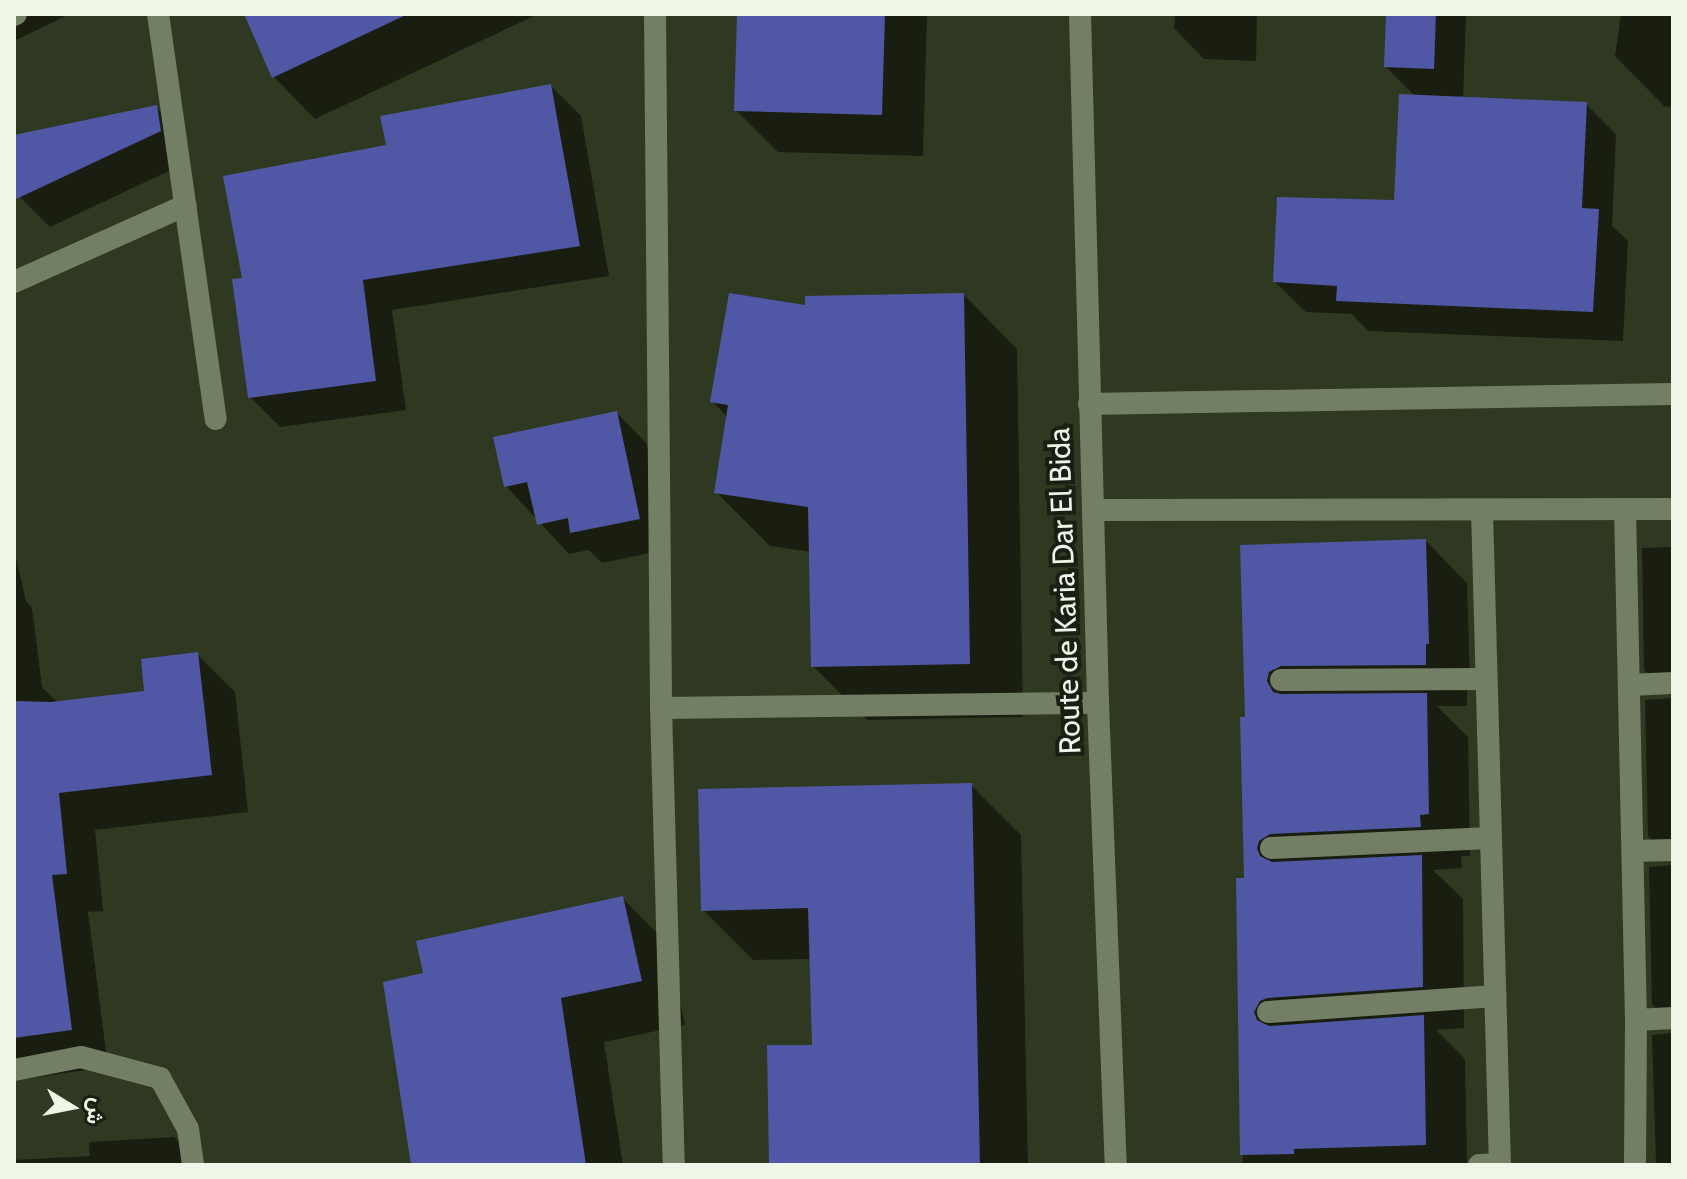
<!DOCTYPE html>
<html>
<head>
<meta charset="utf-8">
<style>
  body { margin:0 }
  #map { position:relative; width:1687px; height:1179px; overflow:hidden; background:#2f3921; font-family:Cabin,Vazirmatn,sans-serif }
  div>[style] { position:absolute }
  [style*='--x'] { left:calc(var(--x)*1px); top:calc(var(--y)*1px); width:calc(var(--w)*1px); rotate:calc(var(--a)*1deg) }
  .shadow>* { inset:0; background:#0007 }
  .building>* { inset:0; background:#5057a4 }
  .service>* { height:22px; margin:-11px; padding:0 11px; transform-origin:11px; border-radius:11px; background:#737f64 }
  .minor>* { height:22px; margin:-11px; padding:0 11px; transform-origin:11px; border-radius:11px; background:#737f64 }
  .tertiary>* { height:22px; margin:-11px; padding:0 11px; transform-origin:11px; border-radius:11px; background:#737f64 }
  span { translate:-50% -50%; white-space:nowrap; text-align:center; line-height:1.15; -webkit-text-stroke:8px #1a1e13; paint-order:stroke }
  .street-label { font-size:30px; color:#f0f6e7 }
  .frame { position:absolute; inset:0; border:16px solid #f0f6e7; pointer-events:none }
  .north { position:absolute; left:32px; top:1067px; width:80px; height:80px; -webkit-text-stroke:6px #1a1e13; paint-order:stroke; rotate:100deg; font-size:22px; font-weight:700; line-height:32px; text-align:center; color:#f0f6e7 }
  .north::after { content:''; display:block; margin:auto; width:28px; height:36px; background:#f0f6e7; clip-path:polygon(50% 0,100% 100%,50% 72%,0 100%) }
</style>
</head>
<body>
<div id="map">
  <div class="shadow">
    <i style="clip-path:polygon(14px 14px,70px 14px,14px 41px)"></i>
    <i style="clip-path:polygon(246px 14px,538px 14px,315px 119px,274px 77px)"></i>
    <i style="clip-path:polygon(739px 14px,927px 14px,923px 156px,778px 152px,736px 110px)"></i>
    <i style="clip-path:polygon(1175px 14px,1257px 14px,1256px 61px,1204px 59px,1174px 28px)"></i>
    <i style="clip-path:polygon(1388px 14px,1466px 16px,1463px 99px,1586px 104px,1616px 134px,1612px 226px,1628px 241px,1623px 341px,1368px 331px,1352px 314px,1306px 312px,1275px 282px,1396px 202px,1416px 97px,1386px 67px)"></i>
    <i style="clip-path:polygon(1621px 14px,1673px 14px,1673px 107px,1664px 106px,1615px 56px)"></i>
    <i style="clip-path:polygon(551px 86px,581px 116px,609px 276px,392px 310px,406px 410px,280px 427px,250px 397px,245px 279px,388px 146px)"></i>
    <i style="clip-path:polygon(156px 107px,186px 137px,190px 161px,50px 227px,20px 197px,14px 168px,14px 137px)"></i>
    <i style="clip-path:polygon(964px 295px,1017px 349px,1023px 717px,867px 720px,813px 666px,811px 552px,770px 546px,716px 492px,728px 418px,712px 401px,807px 308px)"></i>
    <i style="clip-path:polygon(617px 413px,647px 444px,669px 549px,602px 563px,589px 550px,569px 554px,506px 486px)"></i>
    <i style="clip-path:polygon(1426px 541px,1467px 583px,1470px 685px,1467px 685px,1467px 706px,1437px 706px,1468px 737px,1470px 856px,1461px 856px,1462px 868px,1433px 870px,1463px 899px,1464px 1028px,1436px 1030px,1465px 1059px,1467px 1165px,1243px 1165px,1238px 880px,1246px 880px,1247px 719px,1242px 547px)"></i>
    <i style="clip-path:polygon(1673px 547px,1673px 861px,1648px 836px,1645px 700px,1673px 698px,1644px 670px,1642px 548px)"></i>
    <i style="clip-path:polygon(14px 549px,26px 601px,32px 608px,42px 687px,58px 703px,146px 693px,198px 655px,235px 692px,248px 812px,95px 830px,103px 911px,88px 912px,108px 1067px,24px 1079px,14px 1069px)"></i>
    <i style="clip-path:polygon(971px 785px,1021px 835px,1028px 1165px,771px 1165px,814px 1047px,811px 959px,753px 960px,703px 910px)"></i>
    <i style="clip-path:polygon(1673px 865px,1673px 1026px,1652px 1004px,1649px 867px)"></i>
    <i style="clip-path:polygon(623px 899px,667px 943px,685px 1025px,604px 1042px,623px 1165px,392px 1165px,413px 1162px,425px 975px)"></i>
    <i style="clip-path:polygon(1673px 1033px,1673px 1165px,1656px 1165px,1652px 1035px)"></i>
    <i style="clip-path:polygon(174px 1137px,202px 1165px,14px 1165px,14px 1160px,90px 1156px,89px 1142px)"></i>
  </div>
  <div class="building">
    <i style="clip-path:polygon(244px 14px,408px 14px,272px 78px)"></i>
    <i style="clip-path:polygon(737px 14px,885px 14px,882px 115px,734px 111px)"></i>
    <i style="clip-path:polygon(1386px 14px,1436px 14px,1434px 69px,1384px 67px)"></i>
    <i style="clip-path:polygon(551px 84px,580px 246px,363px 280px,376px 381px,248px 398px,232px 279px,242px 278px,223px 176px,386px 145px,380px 116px)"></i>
    <i style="clip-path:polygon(1399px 94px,1587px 102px,1582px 208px,1599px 209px,1593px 312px,1336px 301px,1337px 286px,1273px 282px,1277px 197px,1394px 200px)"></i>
    <i style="clip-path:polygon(157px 105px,161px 131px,14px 200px,14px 135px)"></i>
    <i style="clip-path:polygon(729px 293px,805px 305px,805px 296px,964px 293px,970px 664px,811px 667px,808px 507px,714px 493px,728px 405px,710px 402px)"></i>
    <i style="clip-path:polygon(617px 411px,640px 519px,570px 533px,568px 518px,537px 525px,527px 482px,504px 487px,493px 437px)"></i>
    <i style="clip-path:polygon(1426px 539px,1429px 644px,1426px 644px,1426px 665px,1281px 666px,1269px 672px,1267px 681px,1273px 692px,1281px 694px,1427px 693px,1429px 814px,1420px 815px,1421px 827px,1270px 834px,1259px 841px,1257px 848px,1260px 856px,1272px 862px,1422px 855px,1423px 987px,1267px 998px,1260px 1001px,1254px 1012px,1257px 1020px,1269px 1026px,1424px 1015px,1426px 1145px,1294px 1149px,1294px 1154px,1240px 1155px,1236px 878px,1244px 878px,1240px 717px,1245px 717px,1240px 545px)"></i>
    <i style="clip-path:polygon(198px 652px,212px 775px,59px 793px,67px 874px,52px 875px,72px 1030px,14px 1038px,14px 701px,51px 702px,144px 691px,141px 659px)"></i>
    <i style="clip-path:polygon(972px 783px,980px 1165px,769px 1165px,767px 1045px,812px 1045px,808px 908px,701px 911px,698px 789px)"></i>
    <i style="clip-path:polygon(623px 896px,642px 981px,561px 998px,586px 1165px,411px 1165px,383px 982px,423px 973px,416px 941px)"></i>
  </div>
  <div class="service">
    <i style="--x:1089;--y:404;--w:584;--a:-0.98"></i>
    <i style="--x:1625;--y:509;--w:511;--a:88.77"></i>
    <i style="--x:1636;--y:1020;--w:145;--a:90.4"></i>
    <i style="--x:1093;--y:510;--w:580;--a:-0.1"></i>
    <i style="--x:1482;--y:510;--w:655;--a:88.43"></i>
    <i style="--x:1281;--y:680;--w:205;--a:-0.3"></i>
    <i style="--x:1629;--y:685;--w:44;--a:-2.6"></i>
    <i style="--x:1271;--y:848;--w:219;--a:-2.6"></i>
    <i style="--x:1633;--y:851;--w:40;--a:-1.4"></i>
    <i style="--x:1268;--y:1012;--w:228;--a:-4"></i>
    <i style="--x:1636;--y:1020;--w:37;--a:-3"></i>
    <i style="--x:1479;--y:1165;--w:21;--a:-3"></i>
  </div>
  <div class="minor">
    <i style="--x:158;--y:14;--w:409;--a:81.9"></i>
    <i style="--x:655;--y:14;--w:694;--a:89.5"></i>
    <i style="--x:661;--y:708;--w:457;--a:88.4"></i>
    <i style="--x:14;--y:15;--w:2;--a:-27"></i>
    <i style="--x:14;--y:282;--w:188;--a:-24.1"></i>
    <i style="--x:661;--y:708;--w:437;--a:-0.7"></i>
    <i style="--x:14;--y:1070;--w:68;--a:-11"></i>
    <i style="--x:81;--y:1057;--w:82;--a:14.9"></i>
    <i style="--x:160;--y:1078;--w:58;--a:61.2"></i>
    <i style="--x:188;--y:1129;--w:36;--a:82"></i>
  </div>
  <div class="tertiary">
    <i style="--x:1080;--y:14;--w:689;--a:88.5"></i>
    <i style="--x:1098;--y:703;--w:462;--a:87.8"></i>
  </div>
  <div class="street-label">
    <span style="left:1065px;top:591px;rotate:-92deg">Route de Karia Dar El Bida</span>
  </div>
  <div class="frame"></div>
  <div class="north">ش</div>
</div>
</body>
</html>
